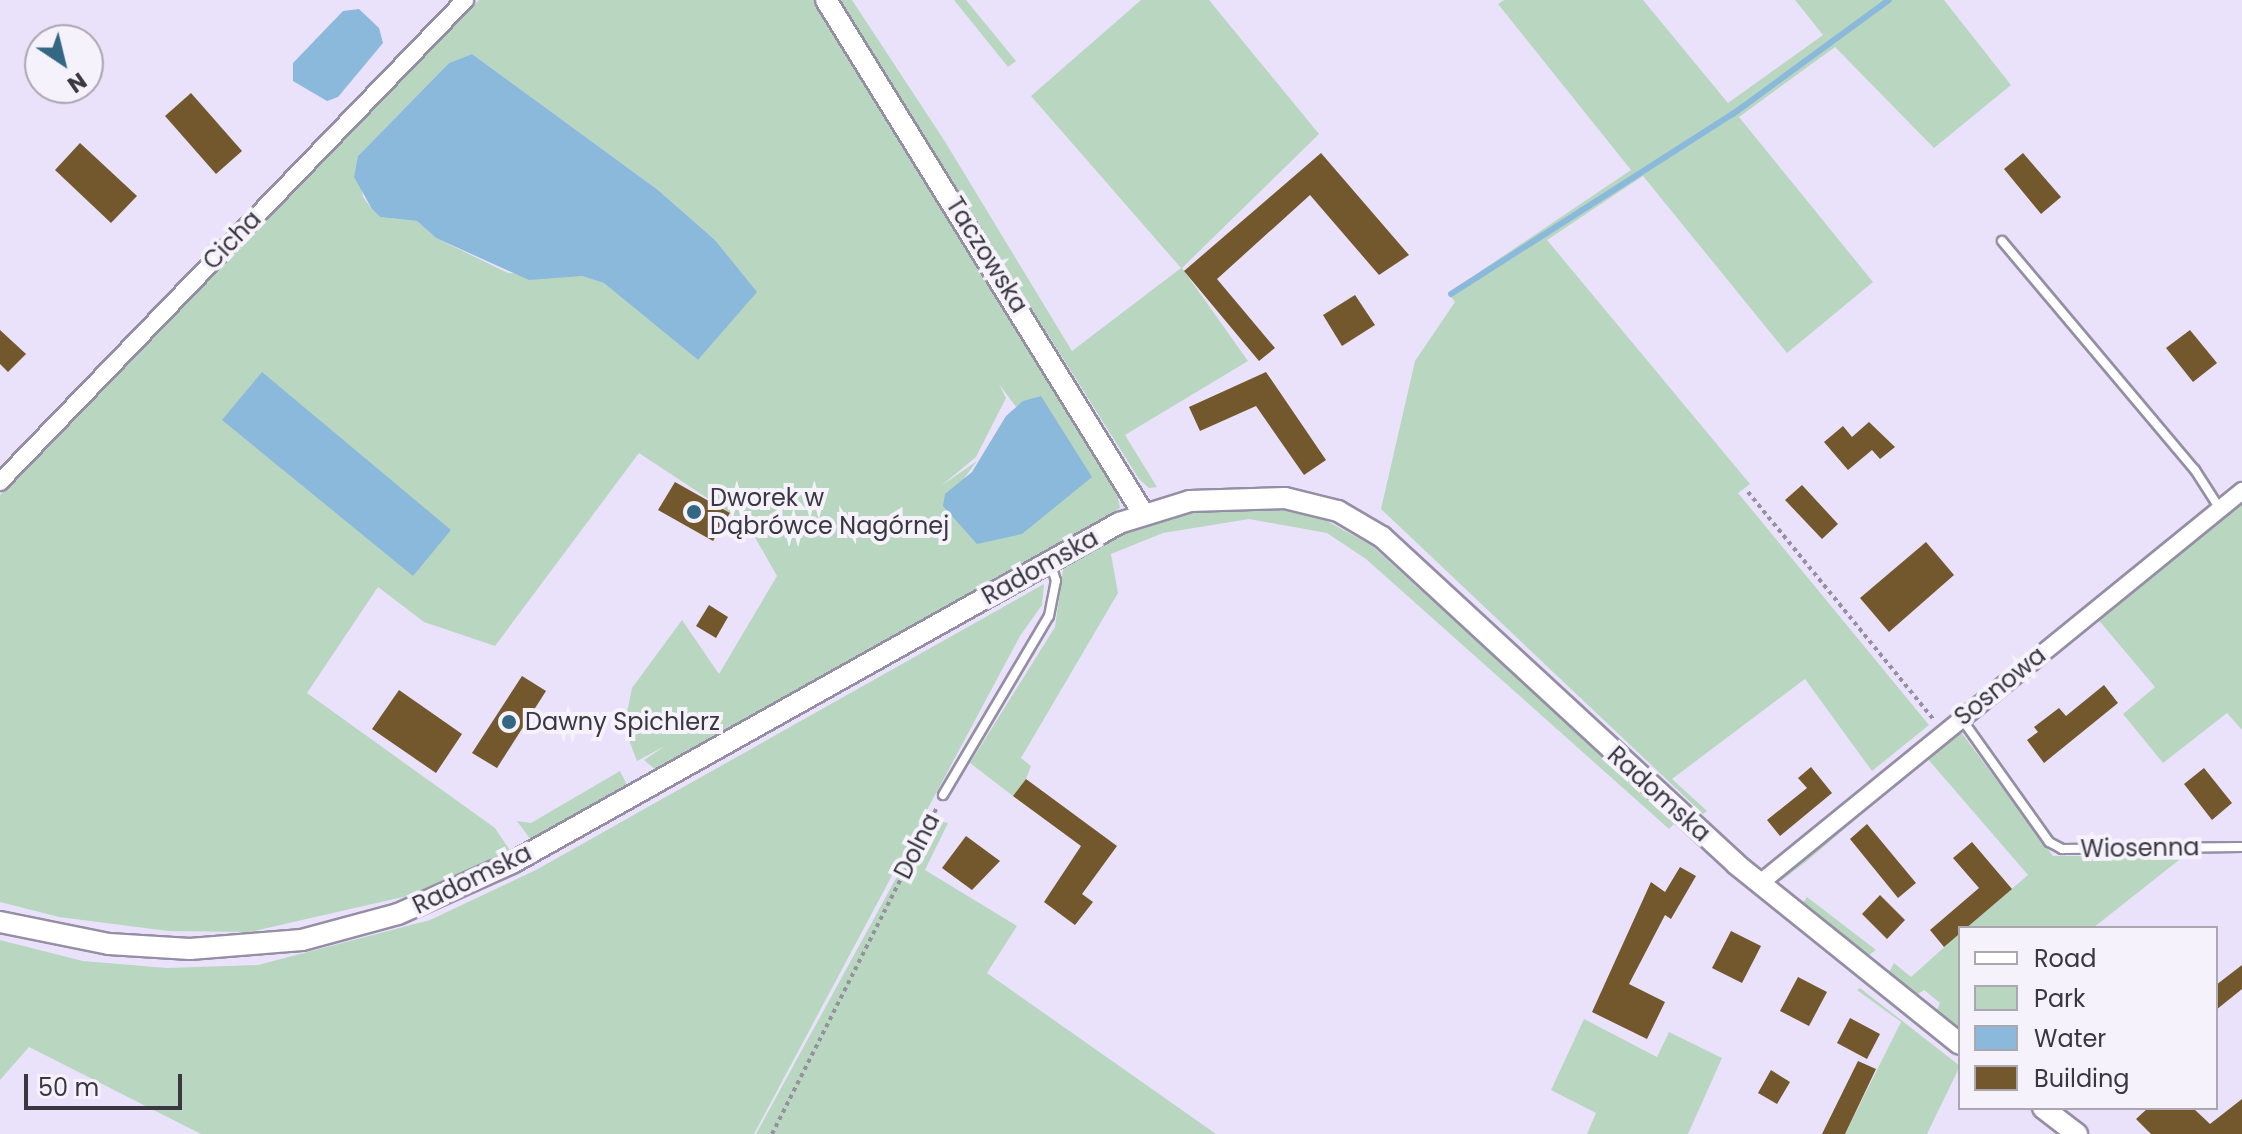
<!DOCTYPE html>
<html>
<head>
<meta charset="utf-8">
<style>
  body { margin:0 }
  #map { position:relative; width:2242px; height:1134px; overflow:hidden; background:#eae2fa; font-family:Poppins,sans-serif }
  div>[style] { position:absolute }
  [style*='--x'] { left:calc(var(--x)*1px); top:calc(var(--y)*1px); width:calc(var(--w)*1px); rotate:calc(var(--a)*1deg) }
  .green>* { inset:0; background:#b9d7c0 }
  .water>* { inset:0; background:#8bb9db }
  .stream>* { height:6px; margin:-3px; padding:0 3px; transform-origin:3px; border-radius:3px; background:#8bb9db }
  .building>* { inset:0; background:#72582c }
  .path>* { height:4px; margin-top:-2px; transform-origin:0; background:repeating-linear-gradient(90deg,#9690a1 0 4px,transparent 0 8px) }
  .roads { filter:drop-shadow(2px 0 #958ea4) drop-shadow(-2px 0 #958ea4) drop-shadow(0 2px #958ea4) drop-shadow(0 -2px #958ea4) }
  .service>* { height:8px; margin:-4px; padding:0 4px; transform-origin:4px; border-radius:4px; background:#fff }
  .minor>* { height:16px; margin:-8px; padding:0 8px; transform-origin:8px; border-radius:8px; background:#fff }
  .tertiary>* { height:20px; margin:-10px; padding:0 10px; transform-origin:10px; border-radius:10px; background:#fff }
  .dots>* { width:22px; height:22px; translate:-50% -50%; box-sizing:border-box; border:4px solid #f5f2fc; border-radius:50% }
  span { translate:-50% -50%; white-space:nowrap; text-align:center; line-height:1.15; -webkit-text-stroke:8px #f5f2fc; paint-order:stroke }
  .street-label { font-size:24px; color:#3a3740 }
  .poi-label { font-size:24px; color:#3a3740 }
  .left { translate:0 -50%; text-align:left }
  .legend { position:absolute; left:1958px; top:926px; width:260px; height:184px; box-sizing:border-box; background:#f5f2fc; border:2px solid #aaa7b1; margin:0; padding:10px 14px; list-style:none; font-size:24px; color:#3a3740 }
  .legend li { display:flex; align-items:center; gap:16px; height:40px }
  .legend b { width:40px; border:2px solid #aaa7b1 }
  .north { position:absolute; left:24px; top:24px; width:80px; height:80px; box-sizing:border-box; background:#f5f2fc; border:2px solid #aaa7b1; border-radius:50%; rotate:145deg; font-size:22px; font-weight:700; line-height:32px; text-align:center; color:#3a3740 }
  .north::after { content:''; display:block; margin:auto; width:28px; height:36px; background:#336783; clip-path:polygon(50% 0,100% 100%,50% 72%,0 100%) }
  .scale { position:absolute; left:24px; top:1074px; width:158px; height:36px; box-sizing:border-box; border:4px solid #3a3740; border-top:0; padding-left:10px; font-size:24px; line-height:28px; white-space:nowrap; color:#3a3740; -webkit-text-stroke:6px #f5f2fc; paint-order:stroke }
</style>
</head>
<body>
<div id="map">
  <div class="green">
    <i style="clip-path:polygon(evenodd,479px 0,814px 0,1112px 468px,1120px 508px,656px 770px,644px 760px,665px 746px,637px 761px,624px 727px,632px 688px,682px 620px,719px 674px,777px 576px,748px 525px,639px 453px,495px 646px,424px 622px,378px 587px,307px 693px,495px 828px,511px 852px,416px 894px,250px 932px,168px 931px,59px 917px,0 902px,0 495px,479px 0,472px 54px,658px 190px,715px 240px,756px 292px,698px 360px,605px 283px,582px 276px,508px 273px,436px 238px,417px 221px,380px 217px,372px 209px,363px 197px,358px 156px,449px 63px,472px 54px,479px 0,999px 384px,1016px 407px,1040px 396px,944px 505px,977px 461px,941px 486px,976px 457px,1006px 398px,999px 384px)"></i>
    <i style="clip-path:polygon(837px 0,852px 0,944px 140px,1072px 351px,1181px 268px,1031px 96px,1141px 0,1209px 0,1319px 134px,1182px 268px,1248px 361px,1125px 435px,1157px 487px,1149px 488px,1139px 479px)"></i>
    <i style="clip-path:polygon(954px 0,966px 0,1016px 61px,1008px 67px)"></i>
    <i style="clip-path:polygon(1504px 0,1643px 0,1728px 103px,1823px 35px,1795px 0,1944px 0,2011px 85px,1934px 148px,1835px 47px,1739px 117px,1873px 282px,1787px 353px,1643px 176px,1547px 240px,1750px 484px,1738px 493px,1929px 725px,1872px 771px,1805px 679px,1672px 779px,1707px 811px,1703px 814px,1381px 509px,1415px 361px,1455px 302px,1448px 293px,1631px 170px,1498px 4px)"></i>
    <i style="clip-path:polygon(2242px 504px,2242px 730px,2227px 713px,2163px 763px,2123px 714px,2155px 687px,2096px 617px)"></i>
    <i style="clip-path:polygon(1282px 508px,1314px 514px,1371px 545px,1676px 822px,1669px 829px,1366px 559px,1327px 533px,1249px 519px,1163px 533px,1111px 554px,1118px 593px,1021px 758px,1031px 766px,1026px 779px,1013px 796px,970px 763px,1055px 627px,1064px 563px,1149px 522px,1209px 509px)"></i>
    <i style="clip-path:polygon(1044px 584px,1042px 605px,1020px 636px,754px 1134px,201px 1134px,29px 1047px,0 1080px,0 940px,83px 961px,167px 968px,258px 965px,430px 920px,536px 870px)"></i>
    <i style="clip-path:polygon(1951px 730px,1955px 735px,1961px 732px,2053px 856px,2184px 856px,2093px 928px,1966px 928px,2028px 875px,1927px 758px,1807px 861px,1782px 880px,1778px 876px)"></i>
    <i style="clip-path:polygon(620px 771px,628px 787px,531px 840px,517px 821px,531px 823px)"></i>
    <i style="clip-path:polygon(929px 818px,948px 823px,925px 870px,1017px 926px,987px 973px,1216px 1134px,756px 1134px)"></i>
    <i style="clip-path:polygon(1807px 897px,1876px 950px,1865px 958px,1801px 906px)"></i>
    <i style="clip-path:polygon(1960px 933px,1960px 1030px,1936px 1012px,1940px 1003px,1924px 990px,1915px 996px,1888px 974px,1894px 963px,1911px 977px)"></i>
    <i style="clip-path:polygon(1860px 988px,1960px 1066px,1927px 1134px,1845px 1134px,1901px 1022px,1857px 990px)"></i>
    <i style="clip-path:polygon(1584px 1019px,1657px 1057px,1669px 1032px,1722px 1058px,1688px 1134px,1587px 1134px,1596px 1113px,1551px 1090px)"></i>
  </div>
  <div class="water">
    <i style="clip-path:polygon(359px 9px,379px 28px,383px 43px,338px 97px,327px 101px,293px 81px,293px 63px,343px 11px)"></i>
    <i style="clip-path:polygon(472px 54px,658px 190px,715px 240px,757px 292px,698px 360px,604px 283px,582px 276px,529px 280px,436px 238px,417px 221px,380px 217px,372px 209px,354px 177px,358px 156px,449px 63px)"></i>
    <i style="clip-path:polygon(262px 372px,451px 530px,413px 576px,222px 420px)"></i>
    <i style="clip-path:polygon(1041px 396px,1092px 477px,1022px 534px,977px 544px,943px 506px,945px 494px,972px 472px,1006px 416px,1023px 401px)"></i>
  </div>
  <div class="stream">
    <i style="--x:1451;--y:294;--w:335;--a:-32.6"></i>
    <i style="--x:1733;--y:114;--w:193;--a:-36.2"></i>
  </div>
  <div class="building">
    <i style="clip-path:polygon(191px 93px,242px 151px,216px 174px,165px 116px)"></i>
    <i style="clip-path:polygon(80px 143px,137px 196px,111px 223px,55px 170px)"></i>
    <i style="clip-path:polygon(1321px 153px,1409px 255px,1379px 275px,1310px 195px,1217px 279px,1275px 348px,1259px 361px,1184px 271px)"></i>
    <i style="clip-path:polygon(2023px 153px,2061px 197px,2041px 214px,2004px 169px)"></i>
    <i style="clip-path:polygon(1355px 295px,1375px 325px,1342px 346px,1323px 315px)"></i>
    <i style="clip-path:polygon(0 330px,26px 354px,8px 372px,0 364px)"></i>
    <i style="clip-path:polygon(2190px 330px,2217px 363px,2193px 382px,2166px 348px)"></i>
    <i style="clip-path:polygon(1266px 372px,1326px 460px,1304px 475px,1256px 406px,1200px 431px,1189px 407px)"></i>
    <i style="clip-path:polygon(1869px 422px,1895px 447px,1880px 459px,1872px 450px,1848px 470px,1824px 442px,1843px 426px,1852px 437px)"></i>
    <i style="clip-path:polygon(675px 482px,730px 513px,713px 541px,658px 510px)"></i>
    <i style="clip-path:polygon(1802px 485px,1838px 524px,1822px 539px,1785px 500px)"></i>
    <i style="clip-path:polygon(1926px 542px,1954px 575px,1889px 632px,1860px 598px)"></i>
    <i style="clip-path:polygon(709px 605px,728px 617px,716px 638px,696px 626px)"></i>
    <i style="clip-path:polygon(522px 676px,546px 691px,497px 768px,472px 753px)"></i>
    <i style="clip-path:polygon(2104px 685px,2118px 703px,2044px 763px,2027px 740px,2038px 732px,2034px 727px,2059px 708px,2066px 716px)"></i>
    <i style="clip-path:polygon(399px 690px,462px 734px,436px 773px,372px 729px)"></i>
    <i style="clip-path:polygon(1811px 767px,1832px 793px,1780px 836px,1767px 820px,1807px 788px,1798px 778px)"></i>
    <i style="clip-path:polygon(2204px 768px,2232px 803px,2212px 820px,2184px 784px)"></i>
    <i style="clip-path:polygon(1026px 779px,1117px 846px,1082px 894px,1093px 902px,1075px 925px,1044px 902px,1081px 846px,1013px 796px)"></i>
    <i style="clip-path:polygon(1867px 824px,1916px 883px,1898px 898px,1850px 839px)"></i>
    <i style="clip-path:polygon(966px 836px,1000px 861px,972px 890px,942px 868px)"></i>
    <i style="clip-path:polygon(1972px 842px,2012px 889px,1944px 947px,1930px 930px,1979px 888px,1953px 858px)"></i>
    <i style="clip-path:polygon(1680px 867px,1696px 876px,1671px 919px,1665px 915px,1629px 984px,1665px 1002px,1647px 1039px,1592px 1012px,1651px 882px,1665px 892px)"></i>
    <i style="clip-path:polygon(1880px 895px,1905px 920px,1887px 939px,1862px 914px)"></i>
    <i style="clip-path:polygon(1731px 931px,1761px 946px,1742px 983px,1712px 968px)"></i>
    <i style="clip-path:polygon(2242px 965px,2242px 989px,2216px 1010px,2216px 985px)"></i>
    <i style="clip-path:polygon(1798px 977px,1827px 992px,1809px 1026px,1780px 1011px)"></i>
    <i style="clip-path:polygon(1850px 1018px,1880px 1034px,1867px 1059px,1837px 1043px)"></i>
    <i style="clip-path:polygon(1858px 1061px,1876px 1069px,1845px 1134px,1822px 1134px)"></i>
    <i style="clip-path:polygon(1771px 1070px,1790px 1082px,1777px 1104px,1758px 1093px)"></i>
    <i style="clip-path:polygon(2242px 1099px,2242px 1134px,2151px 1134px,2136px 1119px,2148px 1108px,2193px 1108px,2210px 1124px)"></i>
  </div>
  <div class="path">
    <i style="--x:1748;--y:492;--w:294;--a:50.8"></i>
    <i style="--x:772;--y:1134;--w:365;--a:-63.2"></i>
  </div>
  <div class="roads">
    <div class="service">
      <i style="--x:2002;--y:241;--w:299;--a:49.9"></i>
      <i style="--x:2195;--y:470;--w:46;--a:57.3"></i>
      <i style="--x:1961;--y:718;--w:152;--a:54.6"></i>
      <i style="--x:2049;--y:842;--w:15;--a:28"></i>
      <i style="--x:2062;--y:849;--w:180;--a:-0.6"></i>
      <i style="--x:943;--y:795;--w:208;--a:-59.4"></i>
      <i style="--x:1049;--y:616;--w:36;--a:-79"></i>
      <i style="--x:1056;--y:581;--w:21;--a:-107"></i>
    </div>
    <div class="minor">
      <i style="--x:0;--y:482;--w:670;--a:-46.03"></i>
      <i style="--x:1759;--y:884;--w:623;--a:-39.13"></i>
    </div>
    <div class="tertiary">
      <i style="--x:826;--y:0;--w:603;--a:58.29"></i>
      <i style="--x:0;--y:922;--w:111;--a:11.4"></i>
      <i style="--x:109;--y:944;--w:81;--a:3.5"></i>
      <i style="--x:190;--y:949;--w:112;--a:-4.6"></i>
      <i style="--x:302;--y:940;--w:99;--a:-15.2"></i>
      <i style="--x:398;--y:914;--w:125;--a:-24.1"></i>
      <i style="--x:512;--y:863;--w:696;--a:-29.25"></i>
      <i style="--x:1119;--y:523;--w:74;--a:-17.2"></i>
      <i style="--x:1190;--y:501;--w:95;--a:-1.8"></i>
      <i style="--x:1285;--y:498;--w:55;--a:13.8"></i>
      <i style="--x:1338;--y:511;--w:51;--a:30.6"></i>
      <i style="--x:1382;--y:537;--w:482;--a:42.7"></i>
      <i style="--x:1736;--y:864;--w:287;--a:38.8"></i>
      <i style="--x:2043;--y:1108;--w:43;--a:37.4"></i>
    </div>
  </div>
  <div class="dots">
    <i style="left:694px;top:512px;background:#336783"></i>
    <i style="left:509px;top:722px;background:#336783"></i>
  </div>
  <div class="street-label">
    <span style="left:232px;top:240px;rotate:-46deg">Cicha</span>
    <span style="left:987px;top:255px;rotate:58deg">Taczowska</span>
    <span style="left:1040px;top:567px;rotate:-29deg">Radomska</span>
    <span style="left:2000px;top:686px;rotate:-39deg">Sosnowa</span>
    <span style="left:1659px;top:794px;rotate:42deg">Radomska</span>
    <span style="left:917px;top:846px;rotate:-63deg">Dolna</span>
    <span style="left:2140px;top:848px;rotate:-1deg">Wiosenna</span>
    <span style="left:472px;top:879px;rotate:-26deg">Radomska</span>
  </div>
  <div class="poi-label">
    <span class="left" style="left:710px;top:512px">Dworek w<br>Dąbrówce Nagórnej</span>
    <span class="left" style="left:525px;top:722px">Dawny Spichlerz</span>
  </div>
  <ul class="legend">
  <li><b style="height:10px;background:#fff"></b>Road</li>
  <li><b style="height:22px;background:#b9d7c0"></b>Park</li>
  <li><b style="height:22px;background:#8bb9db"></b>Water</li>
  <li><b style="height:22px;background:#72582c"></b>Building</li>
  </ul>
  <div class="north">N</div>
  <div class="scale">50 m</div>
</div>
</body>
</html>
